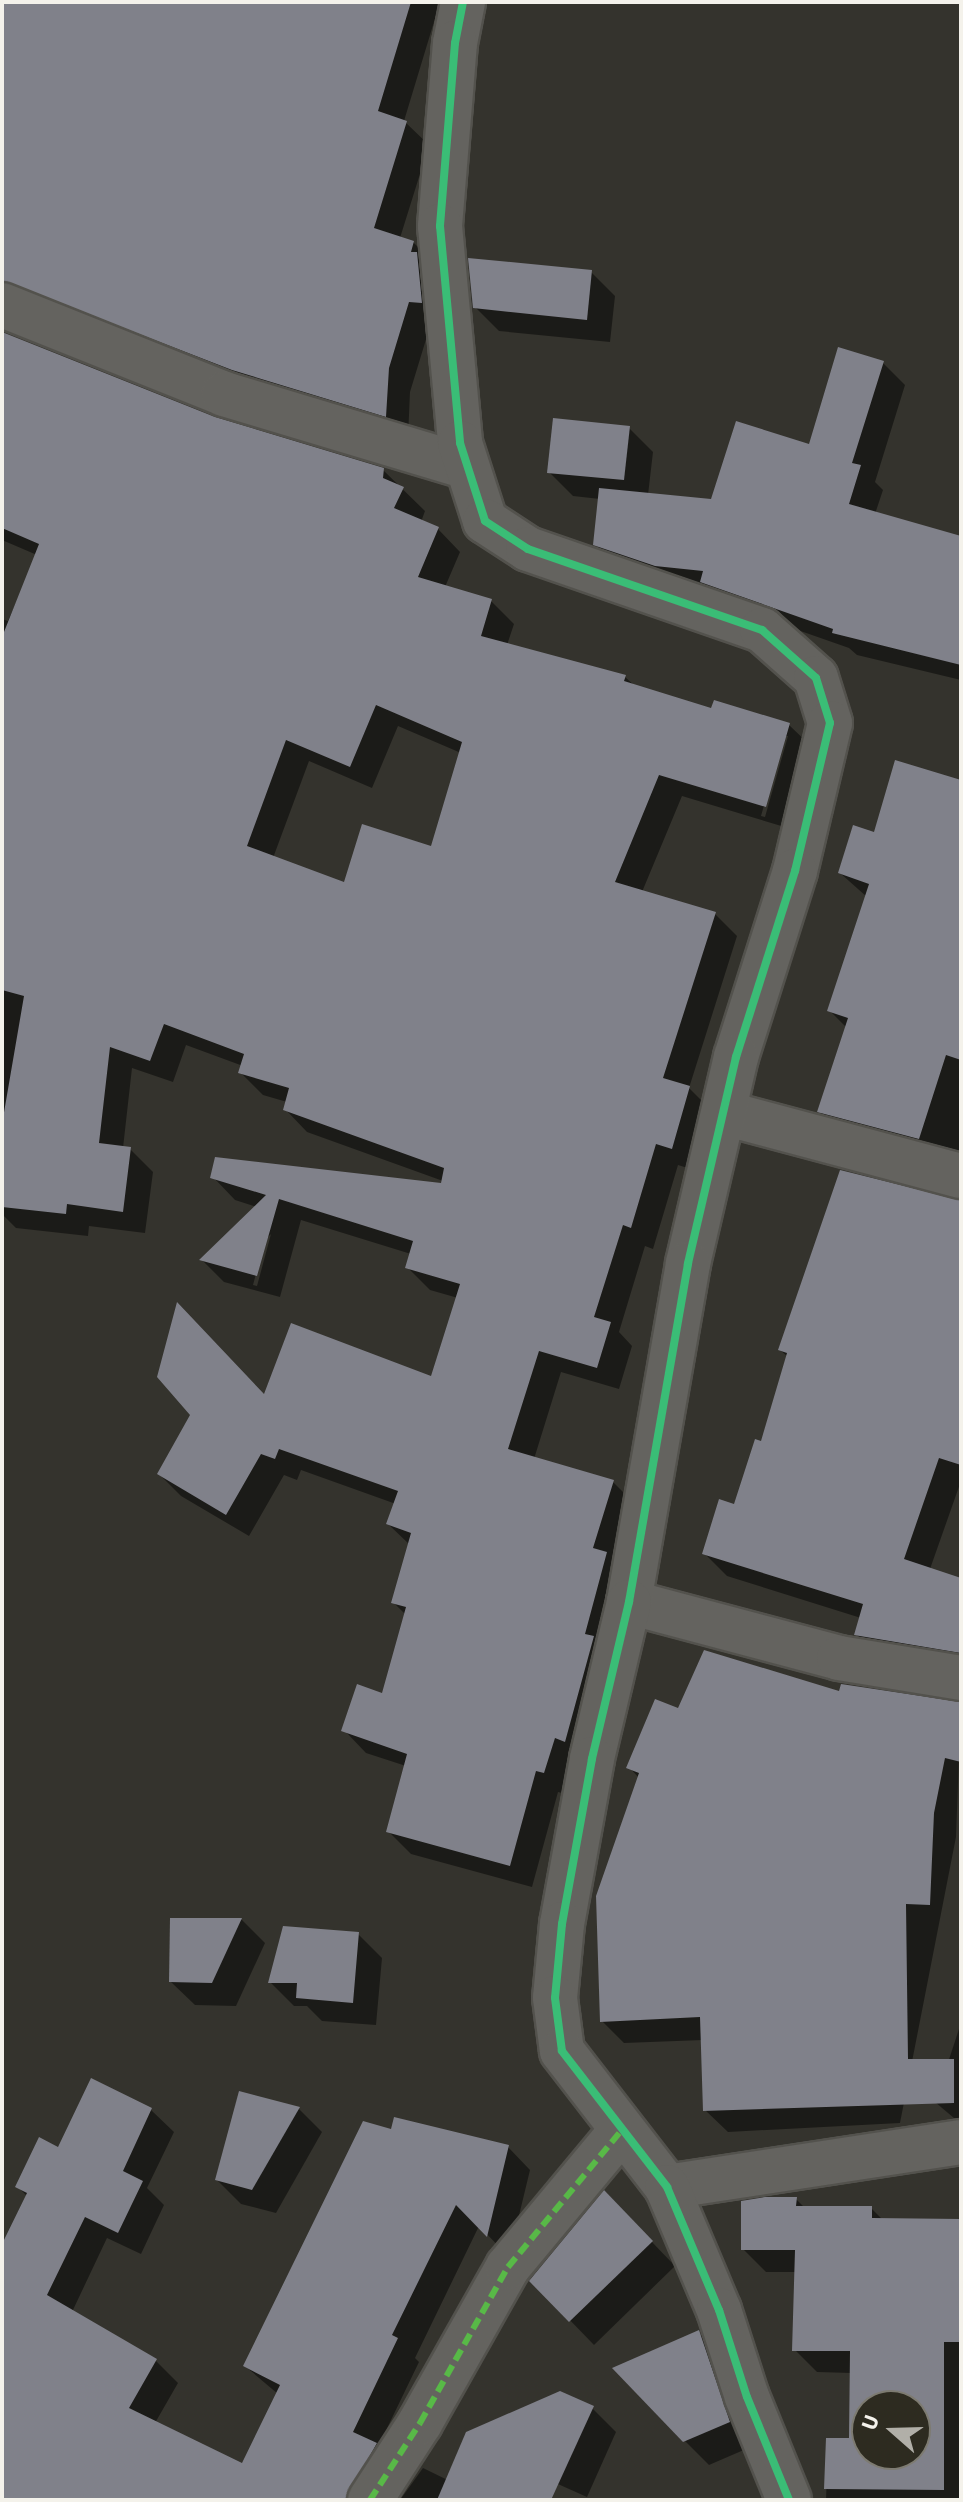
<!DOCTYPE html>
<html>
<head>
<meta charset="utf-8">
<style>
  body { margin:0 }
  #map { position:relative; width:963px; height:2502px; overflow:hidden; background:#34332d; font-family:"Source Sans 3",sans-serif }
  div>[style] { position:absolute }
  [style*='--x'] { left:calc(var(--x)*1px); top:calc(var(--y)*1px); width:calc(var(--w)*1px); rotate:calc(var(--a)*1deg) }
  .shadow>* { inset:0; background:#0007 }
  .building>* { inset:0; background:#80818a }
  .roads { filter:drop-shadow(2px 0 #53524d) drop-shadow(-2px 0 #53524d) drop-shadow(0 2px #53524d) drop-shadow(0 -2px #53524d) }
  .street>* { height:44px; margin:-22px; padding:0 22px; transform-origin:22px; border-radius:22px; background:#64635f }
  .secondary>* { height:44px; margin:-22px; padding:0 22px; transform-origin:22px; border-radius:22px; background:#64635f }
  .quiet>* { height:6px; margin-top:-3px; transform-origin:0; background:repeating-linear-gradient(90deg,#58b947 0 12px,transparent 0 18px) }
  .cycleway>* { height:8px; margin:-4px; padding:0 4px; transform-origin:4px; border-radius:4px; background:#3abd76 }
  span { translate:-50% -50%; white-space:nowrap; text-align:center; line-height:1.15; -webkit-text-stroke:8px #2d2b20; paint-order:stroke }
  .frame { position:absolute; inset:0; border:4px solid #f4f2eb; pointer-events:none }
  .north { position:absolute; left:851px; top:2390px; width:80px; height:80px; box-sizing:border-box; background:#2d2b20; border:2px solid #7d7b71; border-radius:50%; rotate:290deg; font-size:22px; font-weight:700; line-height:32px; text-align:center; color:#f4f2eb }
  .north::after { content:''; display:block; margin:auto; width:28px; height:36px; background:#b1afa8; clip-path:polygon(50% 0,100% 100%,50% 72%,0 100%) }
</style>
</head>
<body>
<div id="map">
  <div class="shadow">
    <i style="clip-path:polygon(2px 2px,440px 2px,404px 121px,429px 145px,400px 238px,413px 242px,436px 265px,431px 323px,410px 392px,408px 438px,2px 324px)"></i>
    <i style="clip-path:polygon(591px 272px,615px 296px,610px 342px,499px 331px,475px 307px)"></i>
    <i style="clip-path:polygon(evenodd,2px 334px,214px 419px,383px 470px,425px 511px,421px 522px,438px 529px,460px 552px,445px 587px,491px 601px,514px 624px,507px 645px,625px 677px,635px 686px,713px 710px,789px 725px,812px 747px,788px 828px,682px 796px,642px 892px,715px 914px,737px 936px,689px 1088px,711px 1110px,694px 1170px,678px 1165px,653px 1249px,645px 1246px,619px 1332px,632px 1346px,619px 1389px,561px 1372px,534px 1459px,613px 1482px,636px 1505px,566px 1794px,558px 1792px,532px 1887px,411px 1854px,388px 1831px,406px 1766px,366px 1753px,344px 1730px,383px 1695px,406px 1615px,393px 1602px,410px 1545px,388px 1524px,396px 1504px,301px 1470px,297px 1480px,284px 1475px,249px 1536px,181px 1496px,159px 1474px,265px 1397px,432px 1378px,458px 1298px,430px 1290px,407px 1267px,411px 1254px,301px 1220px,280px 1297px,224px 1282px,202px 1260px,257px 1207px,235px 1200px,213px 1177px,442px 1185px,443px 1181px,307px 1132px,285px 1109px,287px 1102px,263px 1095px,241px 1073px,243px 1066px,186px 1045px,173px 1082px,132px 1068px,123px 1148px,130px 1149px,153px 1172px,145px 1233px,89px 1226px,88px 1236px,16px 1228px,2px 1214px,2px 619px,8px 621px,37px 555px,2px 540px,2px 334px,398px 726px,461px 753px,433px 848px,345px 884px,273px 858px,309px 761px,372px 788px,398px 726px,2px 334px,784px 736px,788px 736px,765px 817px,761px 816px,784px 736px,2px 334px,271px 1234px,257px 1286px,253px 1285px,265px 1240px,271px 1234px)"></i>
    <i style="clip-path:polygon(883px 363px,905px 385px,875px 482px,883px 490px,875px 514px,961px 583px,961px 680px,857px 655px,849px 648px,618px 567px,595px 544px,600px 499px,573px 496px,549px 472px,629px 428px,653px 452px,648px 495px,712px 502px,811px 446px)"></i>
    <i style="clip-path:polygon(961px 782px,961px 1166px,842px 1134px,819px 1111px,847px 1028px,829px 1010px,867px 897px,840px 873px,875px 835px)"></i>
    <i style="clip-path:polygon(961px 1201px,961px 1481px,930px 1569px,961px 1579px,961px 1671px,879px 1657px,857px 1635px,861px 1618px,727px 1576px,704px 1553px,736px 1507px,762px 1443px,788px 1357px,780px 1350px)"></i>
    <i style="clip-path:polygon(840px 1693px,961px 1704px,956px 1837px,900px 2123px,728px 2132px,705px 2110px,703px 2040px,624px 2043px,602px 2021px,639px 1778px,629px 1767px,678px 1711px)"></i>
    <i style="clip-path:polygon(172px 1920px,242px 1920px,265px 1943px,236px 2006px,195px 2005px,171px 1982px)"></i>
    <i style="clip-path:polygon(358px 1934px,382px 1958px,376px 2025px,322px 2021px,307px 2006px,294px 2006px,270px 1982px)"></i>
    <i style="clip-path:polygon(961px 2023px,961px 2124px,935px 2102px)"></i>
    <i style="clip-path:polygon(92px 2081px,151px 2110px,174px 2132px,147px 2188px,164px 2205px,141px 2254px,107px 2238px,72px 2312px,155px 2360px,178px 2383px,155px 2423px,242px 2466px,278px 2394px,245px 2366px,392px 2131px,508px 2147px,530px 2170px,509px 2257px,479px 2226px,415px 2358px,419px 2362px,378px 2447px,377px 2500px,2px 2500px,2px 2246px,27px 2196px,17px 2186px,59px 2149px)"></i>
    <i style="clip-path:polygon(299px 2109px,322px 2132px,276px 2213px,241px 2204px,217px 2180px)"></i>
    <i style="clip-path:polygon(evenodd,796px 2199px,805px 2208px,871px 2208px,883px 2220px,961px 2221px,961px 2500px,826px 2500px,828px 2440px,851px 2440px,852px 2373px,817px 2372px,795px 2350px,796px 2272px,766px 2272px,743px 2249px,796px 2199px,867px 2406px,915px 2406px,915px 2454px,867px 2454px,867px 2406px)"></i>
    <i style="clip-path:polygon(628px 2217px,675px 2266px,594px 2345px,532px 2281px)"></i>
    <i style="clip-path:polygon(699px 2333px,722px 2356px,753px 2446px,709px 2465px,685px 2441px)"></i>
    <i style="clip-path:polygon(592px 2408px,616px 2432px,587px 2497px,493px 2455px)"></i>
    <i style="clip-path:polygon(423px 2468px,466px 2489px,476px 2500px,400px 2500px)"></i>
  </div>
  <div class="building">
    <i style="clip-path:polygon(2px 2px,411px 2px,378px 111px,407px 121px,374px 228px,414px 241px,411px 252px,417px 252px,422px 303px,409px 302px,389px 368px,386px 417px,232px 370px,2px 281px)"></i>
    <i style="clip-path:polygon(468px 258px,592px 270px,587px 320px,473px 308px)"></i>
    <i style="clip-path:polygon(evenodd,2px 332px,215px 417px,384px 468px,383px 478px,404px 487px,394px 508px,439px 527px,418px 577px,492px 599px,481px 636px,626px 675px,624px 681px,711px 708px,714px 700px,790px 723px,766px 807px,659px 775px,615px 882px,716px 912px,663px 1078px,690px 1086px,672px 1149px,656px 1144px,631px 1228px,623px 1225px,594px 1317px,611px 1322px,597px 1368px,539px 1351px,508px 1449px,614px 1480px,593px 1548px,607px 1552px,585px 1634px,594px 1636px,565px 1742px,555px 1738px,544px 1773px,536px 1771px,510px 1866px,386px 1832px,407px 1754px,341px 1731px,357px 1684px,382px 1693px,406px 1607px,391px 1603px,411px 1533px,386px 1524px,398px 1491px,279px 1449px,275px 1459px,261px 1454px,226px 1515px,157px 1474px,190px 1415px,157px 1377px,177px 1302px,264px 1394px,291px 1323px,431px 1376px,460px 1284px,405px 1268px,413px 1241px,279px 1199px,257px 1276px,199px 1260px,266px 1195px,210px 1178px,215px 1157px,441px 1183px,444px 1168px,283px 1110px,289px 1088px,238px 1073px,244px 1054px,164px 1024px,150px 1061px,110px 1047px,99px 1143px,131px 1147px,123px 1212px,67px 1204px,66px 1214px,2px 1207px,2px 1124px,24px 996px,2px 990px,2px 637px,39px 544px,2px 528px,2px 332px,376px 705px,462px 742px,431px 846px,362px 824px,344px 882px,247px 846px,286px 740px,350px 767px,376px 705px)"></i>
    <i style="clip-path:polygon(838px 347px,884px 361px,852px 463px,861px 465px,849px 504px,961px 536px,961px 665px,832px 633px,833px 629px,700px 582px,703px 571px,655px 566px,593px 545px,599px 488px,711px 499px,736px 421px,809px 444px)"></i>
    <i style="clip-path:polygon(553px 418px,630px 426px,624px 480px,547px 473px)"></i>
    <i style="clip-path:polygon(895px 760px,961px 780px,961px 1060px,946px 1055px,919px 1139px,817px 1112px,848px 1018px,827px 1011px,869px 884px,838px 873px,853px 825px,874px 832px)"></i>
    <i style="clip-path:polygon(840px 1170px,961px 1200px,961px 1465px,939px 1458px,904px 1559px,961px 1578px,961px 1653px,854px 1635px,863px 1604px,702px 1554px,719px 1499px,734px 1504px,755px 1439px,761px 1441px,787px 1353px,778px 1350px)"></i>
    <i style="clip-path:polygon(704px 1650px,839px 1691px,841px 1684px,961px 1702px,961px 1762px,945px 1758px,934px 1813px,930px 1905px,906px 1904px,908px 2059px,954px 2059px,954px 2103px,703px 2111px,700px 2017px,600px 2022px,596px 1896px,639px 1773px,626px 1768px,655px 1699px,678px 1708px)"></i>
    <i style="clip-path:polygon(170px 1918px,242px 1918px,212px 1983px,169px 1982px)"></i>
    <i style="clip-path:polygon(283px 1926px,359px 1932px,353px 2003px,296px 1998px,297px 1983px,268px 1983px)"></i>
    <i style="clip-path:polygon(91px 2078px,152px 2108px,123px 2171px,143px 2181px,118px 2233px,85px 2217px,47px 2295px,157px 2359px,129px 2408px,242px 2463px,280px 2385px,243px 2366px,363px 2121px,391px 2129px,394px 2117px,509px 2145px,487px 2237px,456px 2205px,392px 2335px,398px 2338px,353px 2432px,377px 2443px,345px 2500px,2px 2500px,2px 2244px,27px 2193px,15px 2187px,39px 2137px,58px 2147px)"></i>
    <i style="clip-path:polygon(239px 2091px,300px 2107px,252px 2190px,215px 2180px)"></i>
    <i style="clip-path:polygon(604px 2190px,653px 2241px,569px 2322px,529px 2281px)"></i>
    <i style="clip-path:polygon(evenodd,765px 2197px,797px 2197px,796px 2206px,872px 2206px,872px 2218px,961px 2219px,961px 2342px,944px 2342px,944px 2490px,824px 2489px,826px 2438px,849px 2438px,850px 2351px,792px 2351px,795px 2250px,741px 2250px,741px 2201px,765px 2197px,867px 2406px,915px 2406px,915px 2454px,867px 2454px,867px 2406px)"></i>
    <i style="clip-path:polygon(699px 2330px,730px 2422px,683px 2442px,612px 2368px)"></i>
    <i style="clip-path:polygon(560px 2391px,594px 2406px,551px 2500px,437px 2500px,466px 2432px)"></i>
  </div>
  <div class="roads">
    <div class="street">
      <i style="--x:2;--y:305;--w:239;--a:21.8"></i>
      <i style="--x:224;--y:394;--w:251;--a:16.7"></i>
      <i style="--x:724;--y:1113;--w:245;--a:14.9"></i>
      <i style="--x:629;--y:1602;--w:217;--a:14.9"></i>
      <i style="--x:839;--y:1658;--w:124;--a:9.3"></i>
      <i style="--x:667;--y:2187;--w:297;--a:-8.7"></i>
      <i style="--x:370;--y:2500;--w:92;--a:-57"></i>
      <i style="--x:420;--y:2423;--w:179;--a:-60.6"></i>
      <i style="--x:508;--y:2267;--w:175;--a:-50.3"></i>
    </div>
    <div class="secondary">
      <i style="--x:463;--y:2;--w:42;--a:101"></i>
      <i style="--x:455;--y:43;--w:184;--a:94.7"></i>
      <i style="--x:440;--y:226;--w:218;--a:84.7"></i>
      <i style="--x:460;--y:443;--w:82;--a:72.2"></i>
      <i style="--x:485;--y:521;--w:51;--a:33.1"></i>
      <i style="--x:528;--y:549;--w:248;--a:19.1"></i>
      <i style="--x:762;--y:630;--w:72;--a:41.6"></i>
      <i style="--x:816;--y:678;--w:47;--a:72.7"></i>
      <i style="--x:830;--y:723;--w:152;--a:103.3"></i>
      <i style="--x:795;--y:871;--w:195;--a:107.6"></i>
      <i style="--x:736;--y:1057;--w:212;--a:103.1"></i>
      <i style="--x:688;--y:1264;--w:343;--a:99.9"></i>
      <i style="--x:629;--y:1602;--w:161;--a:103.3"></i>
      <i style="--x:592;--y:1759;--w:168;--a:100.3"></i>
      <i style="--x:562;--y:1924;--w:74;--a:95.4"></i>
      <i style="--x:555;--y:1998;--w:53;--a:82.5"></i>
      <i style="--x:562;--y:2051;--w:172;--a:52.3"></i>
      <i style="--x:667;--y:2187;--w:134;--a:67.1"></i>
      <i style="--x:719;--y:2310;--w:91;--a:72.2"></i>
      <i style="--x:747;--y:2397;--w:111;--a:67.8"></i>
    </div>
  </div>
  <div class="quiet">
    <i style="--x:370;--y:2500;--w:92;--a:-57"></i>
    <i style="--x:420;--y:2423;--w:179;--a:-60.6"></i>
    <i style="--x:508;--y:2267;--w:175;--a:-50.3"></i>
  </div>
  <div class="cycleway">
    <i style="--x:463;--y:2;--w:42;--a:101"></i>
    <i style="--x:455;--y:43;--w:184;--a:94.7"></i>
    <i style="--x:440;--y:226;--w:218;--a:84.7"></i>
    <i style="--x:460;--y:443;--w:82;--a:72.2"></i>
    <i style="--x:485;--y:521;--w:51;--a:33.1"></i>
    <i style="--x:528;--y:549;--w:248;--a:19.1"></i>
    <i style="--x:762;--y:630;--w:72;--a:41.6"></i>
    <i style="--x:816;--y:678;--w:47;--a:72.7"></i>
    <i style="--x:830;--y:723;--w:152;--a:103.3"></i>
    <i style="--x:795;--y:871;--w:195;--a:107.6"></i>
    <i style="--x:736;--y:1057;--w:212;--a:103.1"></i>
    <i style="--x:688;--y:1264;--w:343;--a:99.9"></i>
    <i style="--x:629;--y:1602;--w:161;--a:103.3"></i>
    <i style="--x:592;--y:1759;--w:168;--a:100.3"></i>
    <i style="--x:562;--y:1924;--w:74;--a:95.4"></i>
    <i style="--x:555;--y:1998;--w:53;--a:82.5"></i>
    <i style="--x:562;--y:2051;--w:172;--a:52.3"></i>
    <i style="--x:667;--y:2187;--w:134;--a:67.1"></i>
    <i style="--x:719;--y:2310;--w:91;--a:72.2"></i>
    <i style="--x:747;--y:2397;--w:111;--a:67.8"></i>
  </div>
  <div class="frame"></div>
  <div class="north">U</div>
</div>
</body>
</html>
